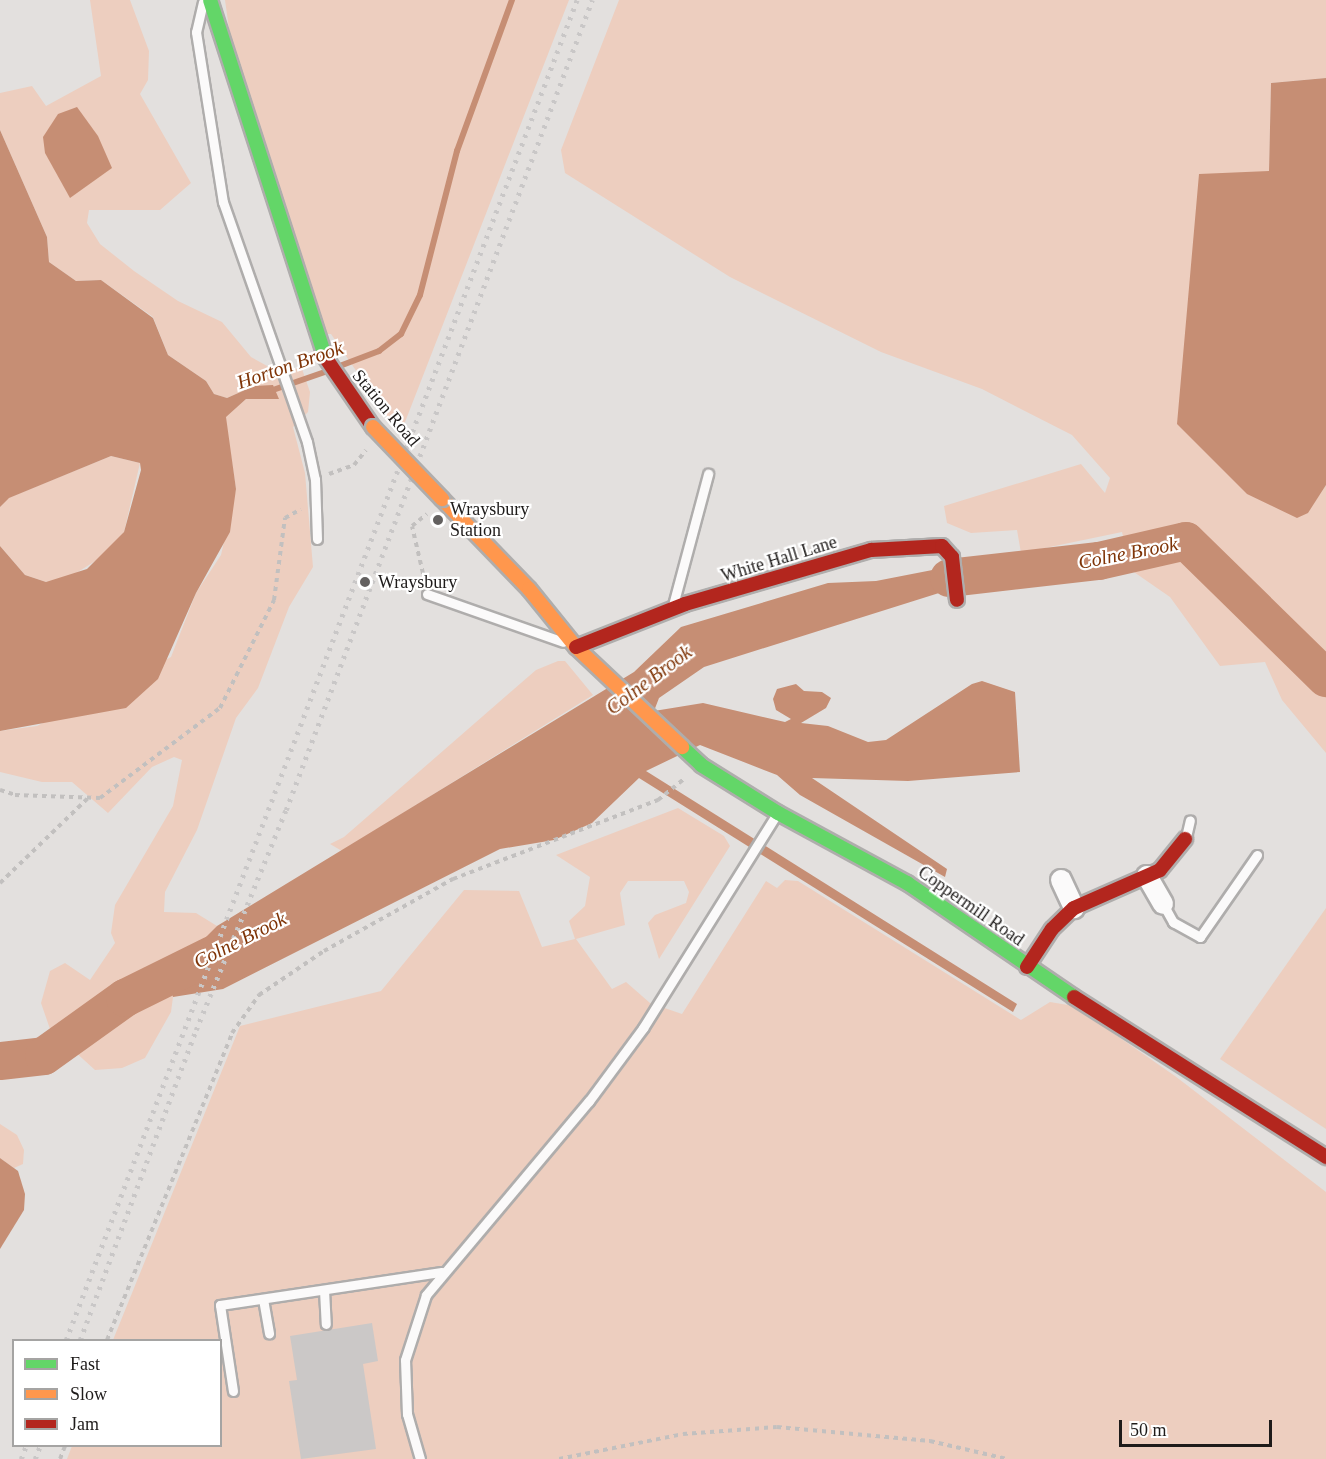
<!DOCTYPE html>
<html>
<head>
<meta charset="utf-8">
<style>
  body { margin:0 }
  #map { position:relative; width:1326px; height:1459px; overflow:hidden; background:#e3e0de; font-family:Georgia,serif }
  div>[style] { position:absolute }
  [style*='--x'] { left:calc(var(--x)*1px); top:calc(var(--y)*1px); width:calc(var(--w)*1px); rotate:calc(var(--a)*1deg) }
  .green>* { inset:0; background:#edcebf }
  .water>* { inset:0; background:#c68e74 }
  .stream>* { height:6px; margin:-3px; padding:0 3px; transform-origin:3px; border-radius:3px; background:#c68e74 }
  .river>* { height:38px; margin:-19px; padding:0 19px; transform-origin:19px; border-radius:19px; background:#c68e74 }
  .building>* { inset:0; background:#cbc8c7 }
  .path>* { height:4px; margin-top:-2px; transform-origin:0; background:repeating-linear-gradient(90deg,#c2c0bf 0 4.5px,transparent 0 9px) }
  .roads { filter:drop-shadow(2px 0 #afadac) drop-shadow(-2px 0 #afadac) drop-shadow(0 2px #afadac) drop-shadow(0 -2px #afadac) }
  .lane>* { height:9px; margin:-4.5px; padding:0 4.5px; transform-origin:4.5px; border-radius:4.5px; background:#fbfafa }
  .street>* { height:20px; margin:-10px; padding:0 10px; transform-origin:10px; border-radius:10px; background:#fbfafa }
  .fast>* { height:14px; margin:-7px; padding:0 7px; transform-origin:7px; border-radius:7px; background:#63d668 }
  .slow>* { height:14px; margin:-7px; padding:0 7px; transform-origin:7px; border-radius:7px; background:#ff974d }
  .jam>* { height:14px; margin:-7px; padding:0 7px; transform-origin:7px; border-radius:7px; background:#b3261e }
  .rail>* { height:4.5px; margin-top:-2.25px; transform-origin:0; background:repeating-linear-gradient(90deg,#c9c7c7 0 3px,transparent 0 9px) }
  .bridges { filter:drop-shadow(2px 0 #afadac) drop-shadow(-2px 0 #afadac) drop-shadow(0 2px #afadac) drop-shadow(0 -2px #afadac) }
  .slow-bridge>* { height:14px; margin:-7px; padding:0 7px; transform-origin:7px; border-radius:7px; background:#ff974d }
  .dots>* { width:16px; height:16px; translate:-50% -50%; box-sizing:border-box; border:3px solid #fff; border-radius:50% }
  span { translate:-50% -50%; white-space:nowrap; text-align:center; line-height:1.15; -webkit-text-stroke:4.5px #fff; paint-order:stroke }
  .street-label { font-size:18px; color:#1e1b1a }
  .poi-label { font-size:18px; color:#1e1b1a }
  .left { translate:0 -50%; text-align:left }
  .water-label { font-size:20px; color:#7f3407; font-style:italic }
  .legend { position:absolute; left:12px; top:1339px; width:210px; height:108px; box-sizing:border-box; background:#fff; border:2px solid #a5a4a3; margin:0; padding:8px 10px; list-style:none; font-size:18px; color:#1e1b1a }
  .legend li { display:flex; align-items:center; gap:12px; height:30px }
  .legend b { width:30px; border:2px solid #a5a4a3 }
  .scale { position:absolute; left:1119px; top:1420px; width:153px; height:27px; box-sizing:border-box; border:3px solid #1e1b1a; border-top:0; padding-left:8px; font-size:18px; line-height:21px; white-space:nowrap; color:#1e1b1a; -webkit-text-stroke:4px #fff; paint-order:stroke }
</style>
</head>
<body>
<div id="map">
  <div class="green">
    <i style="clip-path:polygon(90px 0,130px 0,149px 51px,148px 80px,140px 94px,191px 183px,160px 210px,89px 210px,87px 223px,100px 244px,134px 271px,178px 301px,222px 322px,251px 357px,269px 367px,302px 369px,310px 392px,308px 412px,293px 427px,305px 473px,313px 567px,289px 607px,258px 688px,236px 718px,197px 830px,165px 892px,164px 912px,196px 913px,217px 926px,196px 948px,165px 967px,173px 997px,171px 1012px,145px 1058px,122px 1068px,95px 1070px,50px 1029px,41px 1003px,50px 971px,65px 963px,90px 980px,115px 943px,111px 933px,115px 905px,173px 806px,182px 760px,174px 757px,152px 767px,108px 813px,72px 782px,42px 782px,0 772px,0 731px,37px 726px,171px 657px,196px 593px,221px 555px,236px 489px,225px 417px,246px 399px,278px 398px,254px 386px,227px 398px,214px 394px,206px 381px,168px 355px,153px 317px,101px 280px,76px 281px,49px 262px,47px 237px,0 130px,0 93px,32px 86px,46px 106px,101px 76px)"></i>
    <i style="clip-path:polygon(225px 0,569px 0,400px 435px,331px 334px,324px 334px,232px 50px)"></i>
    <i style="clip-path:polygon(619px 0,1326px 0,1326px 78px,1271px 83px,1269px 171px,1308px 512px,1326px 485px,1326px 753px,1282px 700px,1265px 662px,1220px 666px,1170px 597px,1131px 570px,1122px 532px,1021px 553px,1017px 530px,971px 533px,947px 523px,944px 506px,1081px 464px,1105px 493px,1110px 478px,1072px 435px,982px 389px,881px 352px,730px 277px,565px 173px,561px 150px)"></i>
    <i style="clip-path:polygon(111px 456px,140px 463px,124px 532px,108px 553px,65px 580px,46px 582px,25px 575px,0 546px,0 507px,8px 498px)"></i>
    <i style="clip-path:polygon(558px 661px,565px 661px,593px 695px,342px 851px,330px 844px,344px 837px,536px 670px)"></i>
    <i style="clip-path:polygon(678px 808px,724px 836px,730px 846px,659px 959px,648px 923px,655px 915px,686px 903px,689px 892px,684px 881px,628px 881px,620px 893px,625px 925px,576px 939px,612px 989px,626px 982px,650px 1003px,682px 1014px,766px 881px,777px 888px,785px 880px,798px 881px,1021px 1020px,1050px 1002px,1074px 1006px,1175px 1076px,1326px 1192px,1326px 1459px,67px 1459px,72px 1446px,220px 1446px,220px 1340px,113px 1340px,240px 1026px,381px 991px,464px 890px,519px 891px,542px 947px,575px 939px,569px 921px,585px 906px,590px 877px,556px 855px)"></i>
    <i style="clip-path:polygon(1326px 908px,1326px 1129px,1220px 1059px)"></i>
    <i style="clip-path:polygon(0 1124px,17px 1135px,24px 1150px,23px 1164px,14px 1168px,0 1158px)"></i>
  </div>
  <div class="water">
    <i style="clip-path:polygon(1326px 78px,1326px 485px,1308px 513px,1297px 518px,1247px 494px,1177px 424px,1199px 174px,1269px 171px,1271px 83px)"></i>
    <i style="clip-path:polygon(77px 107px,98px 136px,112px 168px,70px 198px,45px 153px,43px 137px,58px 114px)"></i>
    <i style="clip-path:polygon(0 130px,47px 237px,49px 262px,76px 281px,101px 280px,153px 318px,168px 355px,206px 381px,214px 394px,227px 398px,254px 386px,273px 385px,279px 399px,246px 399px,226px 417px,236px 489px,230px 532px,196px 593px,158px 679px,126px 708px,0 731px,0 546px,25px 575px,46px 582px,87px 569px,124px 532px,141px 470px,140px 463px,111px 456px,9px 498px,0 507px)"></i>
    <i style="clip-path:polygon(994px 558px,1003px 582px,974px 592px,939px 593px,704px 667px,659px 698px,654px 711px,703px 703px,785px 722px,791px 719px,776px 710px,773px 699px,777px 689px,796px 684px,804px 691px,822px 692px,831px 698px,826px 708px,801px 723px,828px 726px,868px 742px,886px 740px,972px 684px,982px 681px,1015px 692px,1020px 772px,908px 781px,812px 778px,947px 869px,945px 877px,800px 795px,777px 775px,700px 745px,646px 771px,1017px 1004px,1013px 1012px,639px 778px,592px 823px,554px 840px,500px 849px,223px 989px,173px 997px,164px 967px,195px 948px,217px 926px,634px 672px,681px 627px,828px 583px,876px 581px)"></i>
    <i style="clip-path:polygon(0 1158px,18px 1171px,25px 1194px,24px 1210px,0 1249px)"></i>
  </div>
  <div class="stream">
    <i style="--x:337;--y:367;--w:45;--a:-20.9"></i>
    <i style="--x:379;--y:351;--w:28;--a:-38"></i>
    <i style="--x:401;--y:334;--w:43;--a:-64"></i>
    <i style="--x:420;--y:295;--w:149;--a:-75.6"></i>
    <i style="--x:457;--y:151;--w:161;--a:-70"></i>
    <i style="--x:270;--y:391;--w:58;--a:-19.1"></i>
  </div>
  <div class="river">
    <i style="--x:949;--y:578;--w:151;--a:-6.5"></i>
    <i style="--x:1099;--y:561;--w:89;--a:-12.9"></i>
    <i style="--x:1186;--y:541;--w:196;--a:44.4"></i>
    <i style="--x:0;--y:1061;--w:44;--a:-6.5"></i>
    <i style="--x:44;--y:1056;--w:100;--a:-35.6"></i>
    <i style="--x:125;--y:998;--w:97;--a:-26.3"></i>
  </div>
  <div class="building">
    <i style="clip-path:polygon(372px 1323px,378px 1361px,363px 1364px,376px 1449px,301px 1459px,289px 1381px,297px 1380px,290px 1336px)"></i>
  </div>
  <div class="path">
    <i style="--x:329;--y:474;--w:27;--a:-20"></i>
    <i style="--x:354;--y:465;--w:19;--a:-51"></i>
    <i style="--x:425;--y:582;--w:57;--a:-103.1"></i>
    <i style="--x:412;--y:526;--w:19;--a:-39"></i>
    <i style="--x:0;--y:790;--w:16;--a:18"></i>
    <i style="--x:15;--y:795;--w:85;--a:2"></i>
    <i style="--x:100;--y:798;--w:150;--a:-36.9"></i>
    <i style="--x:220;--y:708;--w:121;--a:-63.4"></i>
    <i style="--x:274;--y:600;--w:83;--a:-82.4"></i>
    <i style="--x:285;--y:518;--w:18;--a:-29"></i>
    <i style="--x:0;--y:883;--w:122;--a:-44"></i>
    <i style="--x:107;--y:1340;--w:331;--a:-67.8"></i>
    <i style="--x:232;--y:1033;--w:47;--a:-54.6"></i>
    <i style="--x:259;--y:995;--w:78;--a:-34.1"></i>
    <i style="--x:324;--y:951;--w:148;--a:-29.2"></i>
    <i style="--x:453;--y:879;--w:220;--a:-21.1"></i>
    <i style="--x:658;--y:800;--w:32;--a:-39"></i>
    <i style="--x:60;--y:1459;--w:14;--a:-69"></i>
    <i style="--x:559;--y:1459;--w:126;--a:-11.4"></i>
    <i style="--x:683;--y:1434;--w:94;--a:-4.3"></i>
    <i style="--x:777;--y:1427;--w:154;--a:5.2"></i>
    <i style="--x:930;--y:1441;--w:79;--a:13.2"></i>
  </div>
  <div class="roads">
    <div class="lane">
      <i style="--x:203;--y:2;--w:31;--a:103"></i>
      <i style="--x:196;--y:32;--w:172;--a:81"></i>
      <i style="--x:223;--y:202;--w:254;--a:70.7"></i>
      <i style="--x:307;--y:442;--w:38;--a:78"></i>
      <i style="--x:315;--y:479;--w:60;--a:88.1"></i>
      <i style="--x:427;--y:594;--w:144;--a:19.4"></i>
      <i style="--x:673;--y:605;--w:136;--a:-75"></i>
      <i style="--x:1186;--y:837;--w:17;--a:-77"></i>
      <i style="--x:1163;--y:904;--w:21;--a:61"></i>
      <i style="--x:1173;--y:922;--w:31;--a:29"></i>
      <i style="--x:1200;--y:937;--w:100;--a:-55.2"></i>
      <i style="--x:324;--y:1290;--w:34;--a:87"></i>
      <i style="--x:263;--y:1299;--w:35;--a:80"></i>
      <i style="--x:233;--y:1391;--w:87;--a:-98.6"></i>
      <i style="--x:220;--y:1305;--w:224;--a:-8.5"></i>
      <i style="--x:420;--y:1459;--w:47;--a:-106.1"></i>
      <i style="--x:407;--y:1414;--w:54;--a:-92.1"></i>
      <i style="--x:405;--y:1360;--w:68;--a:-72.1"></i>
      <i style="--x:426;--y:1295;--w:253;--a:-50"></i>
      <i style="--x:589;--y:1101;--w:91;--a:-53.5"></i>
      <i style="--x:643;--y:1028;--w:251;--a:-58"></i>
    </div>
    <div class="street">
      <i style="--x:1147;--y:876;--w:32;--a:60"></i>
      <i style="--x:1061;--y:880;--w:31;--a:65"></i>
    </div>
    <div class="fast">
      <i style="--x:210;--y:0;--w:375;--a:72.1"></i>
      <i style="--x:682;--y:747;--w:26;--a:43"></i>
      <i style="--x:701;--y:765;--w:91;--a:31.9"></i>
      <i style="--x:778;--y:813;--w:147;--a:28.5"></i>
      <i style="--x:907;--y:883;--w:202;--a:34.3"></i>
    </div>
    <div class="slow">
      <i style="--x:442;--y:499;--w:125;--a:46"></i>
      <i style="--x:529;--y:589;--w:75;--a:51"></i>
      <i style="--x:576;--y:647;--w:146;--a:43.3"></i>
    </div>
    <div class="jam">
      <i style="--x:325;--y:357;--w:85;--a:55.6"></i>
      <i style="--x:576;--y:647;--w:117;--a:-21.5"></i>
      <i style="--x:685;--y:604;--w:194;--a:-16.2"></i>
      <i style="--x:871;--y:550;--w:71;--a:-3.2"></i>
      <i style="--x:942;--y:546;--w:15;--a:48"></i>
      <i style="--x:952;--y:557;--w:43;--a:83.4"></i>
      <i style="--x:1027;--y:967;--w:45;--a:-56.7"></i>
      <i style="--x:1052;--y:929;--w:30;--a:-44"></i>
      <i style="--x:1074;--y:908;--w:94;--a:-23.8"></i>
      <i style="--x:1160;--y:870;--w:40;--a:-51"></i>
      <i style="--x:1074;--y:997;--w:299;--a:32.4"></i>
    </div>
  </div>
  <div class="rail">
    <i style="--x:66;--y:1340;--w:1434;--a:-69.13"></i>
    <i style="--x:80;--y:1340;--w:331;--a:-69.5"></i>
    <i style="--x:196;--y:1030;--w:238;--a:-67.8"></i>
    <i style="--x:286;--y:810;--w:866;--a:-69.3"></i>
    <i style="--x:21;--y:1459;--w:14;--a:-69"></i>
    <i style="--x:35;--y:1459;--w:14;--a:-69"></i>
  </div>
  <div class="bridges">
    <div class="slow-bridge">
      <i style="--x:373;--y:427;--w:100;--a:46.2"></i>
    </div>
  </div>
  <div class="dots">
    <i style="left:438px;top:520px;background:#63605f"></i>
    <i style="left:365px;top:582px;background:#63605f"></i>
  </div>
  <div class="street-label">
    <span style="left:386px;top:408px;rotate:50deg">Station Road</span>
    <span style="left:779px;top:559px;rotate:-17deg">White Hall Lane</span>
    <span style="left:971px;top:906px;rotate:35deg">Coppermill Road</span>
  </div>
  <div class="poi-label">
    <span class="left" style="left:450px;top:520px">Wraysbury<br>Station</span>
    <span class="left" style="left:378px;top:582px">Wraysbury</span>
  </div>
  <div class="water-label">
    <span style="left:290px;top:365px;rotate:-19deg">Horton Brook</span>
    <span style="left:1128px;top:553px;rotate:-11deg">Colne Brook</span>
    <span style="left:649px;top:680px;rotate:-37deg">Colne Brook</span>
    <span style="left:240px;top:940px;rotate:-27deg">Colne Brook</span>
  </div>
  <ul class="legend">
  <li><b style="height:8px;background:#63d668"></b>Fast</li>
  <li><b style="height:8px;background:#ff974d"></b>Slow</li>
  <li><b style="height:8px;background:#b3261e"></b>Jam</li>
  </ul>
  <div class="scale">50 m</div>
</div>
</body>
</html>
